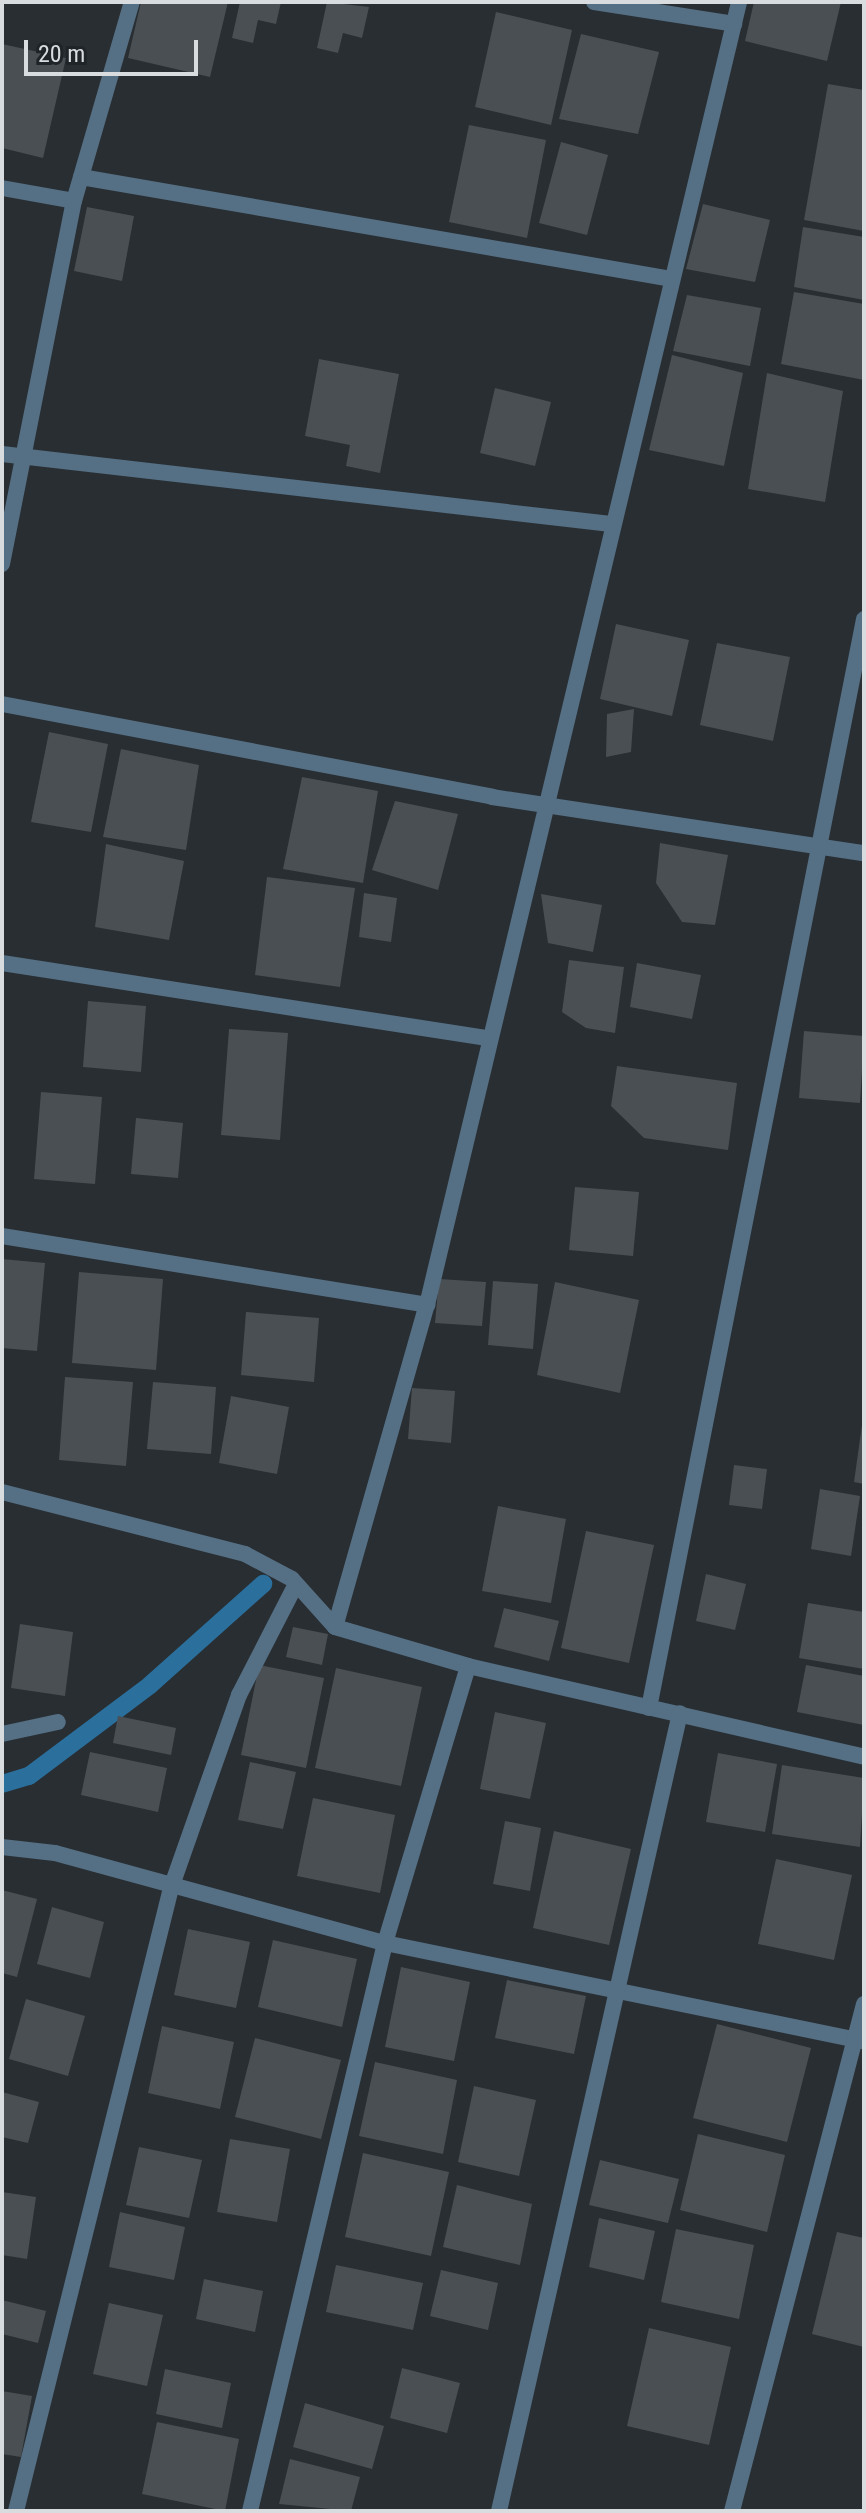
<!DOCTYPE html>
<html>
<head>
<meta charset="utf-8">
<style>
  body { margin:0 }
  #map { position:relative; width:866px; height:2513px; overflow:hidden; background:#282e32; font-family:"Roboto Condensed",sans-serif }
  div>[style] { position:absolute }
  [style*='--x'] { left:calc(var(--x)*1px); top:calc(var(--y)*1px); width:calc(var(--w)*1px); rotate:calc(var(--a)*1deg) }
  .stream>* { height:18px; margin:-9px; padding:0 9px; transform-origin:9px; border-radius:9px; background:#2b6f9d }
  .building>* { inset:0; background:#494f53 }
  .minor>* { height:16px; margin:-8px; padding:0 8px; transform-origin:8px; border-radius:8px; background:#556f84 }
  span { translate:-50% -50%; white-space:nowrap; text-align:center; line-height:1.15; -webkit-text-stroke:7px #1f2428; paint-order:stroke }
  .frame { position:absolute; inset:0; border:4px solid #d8dcdf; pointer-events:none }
  .scale { position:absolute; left:24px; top:40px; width:174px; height:36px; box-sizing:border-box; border:4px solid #d8dcdf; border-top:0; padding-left:10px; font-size:24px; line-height:28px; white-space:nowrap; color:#d8dcdf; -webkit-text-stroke:6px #1f2428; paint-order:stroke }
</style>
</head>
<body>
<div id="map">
  <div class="stream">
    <i style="--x:2;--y:1784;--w:28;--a:-17"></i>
    <i style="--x:29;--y:1776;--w:151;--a:-36.9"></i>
    <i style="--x:150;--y:1685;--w:152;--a:-41.8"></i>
  </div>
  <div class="building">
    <i style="clip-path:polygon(141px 2px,228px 2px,210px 77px,128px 58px)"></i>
    <i style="clip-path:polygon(240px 2px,281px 2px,276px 24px,258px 20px,253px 43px,232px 38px)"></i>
    <i style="clip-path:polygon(327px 2px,369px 7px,362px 38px,343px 33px,338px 53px,317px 48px)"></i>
    <i style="clip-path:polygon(754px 2px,841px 2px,827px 61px,745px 41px)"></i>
    <i style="clip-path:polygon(496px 12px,572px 30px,551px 125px,475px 107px)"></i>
    <i style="clip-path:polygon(581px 34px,659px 52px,638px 134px,559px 119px)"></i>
    <i style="clip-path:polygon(2px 44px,66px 58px,43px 158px,2px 148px)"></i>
    <i style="clip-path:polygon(828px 84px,864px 90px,864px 231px,804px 220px)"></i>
    <i style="clip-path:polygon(469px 125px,546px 140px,527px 238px,449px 222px)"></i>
    <i style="clip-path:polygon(561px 142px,608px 155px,587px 235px,539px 223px)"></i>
    <i style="clip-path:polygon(703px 204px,770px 220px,755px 282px,686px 269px)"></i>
    <i style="clip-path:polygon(87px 207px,134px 216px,122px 281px,74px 271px)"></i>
    <i style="clip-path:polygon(803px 227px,864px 237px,864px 300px,794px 287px)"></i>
    <i style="clip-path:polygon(794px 292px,864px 304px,864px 380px,781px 364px)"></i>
    <i style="clip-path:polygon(687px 295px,761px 308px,750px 366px,673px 351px)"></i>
    <i style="clip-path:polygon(672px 355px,743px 373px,724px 466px,649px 450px)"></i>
    <i style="clip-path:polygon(319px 359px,399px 374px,380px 473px,346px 466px,350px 445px,305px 436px)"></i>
    <i style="clip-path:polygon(767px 373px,843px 391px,825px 502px,748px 489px)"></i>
    <i style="clip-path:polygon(495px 388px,551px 402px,535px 466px,480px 453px)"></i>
    <i style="clip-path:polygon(616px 624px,689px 640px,672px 716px,600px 699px)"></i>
    <i style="clip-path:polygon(717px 643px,790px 657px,773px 741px,700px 725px)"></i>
    <i style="clip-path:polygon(634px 709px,631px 752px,606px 757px,607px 714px)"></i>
    <i style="clip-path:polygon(49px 732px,108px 744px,91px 832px,31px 822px)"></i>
    <i style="clip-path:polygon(121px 749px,199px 765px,186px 850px,103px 837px)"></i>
    <i style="clip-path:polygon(302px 777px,378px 791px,363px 883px,283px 869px)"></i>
    <i style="clip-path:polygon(395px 801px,458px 814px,438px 890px,372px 870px)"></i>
    <i style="clip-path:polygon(660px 843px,728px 855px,715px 925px,682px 922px,656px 883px)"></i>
    <i style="clip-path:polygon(106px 844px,184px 861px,169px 940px,95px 927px)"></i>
    <i style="clip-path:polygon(267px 877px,355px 888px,340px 987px,255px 975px)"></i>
    <i style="clip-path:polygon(364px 893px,397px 898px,391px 942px,359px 937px)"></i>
    <i style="clip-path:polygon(541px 894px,602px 905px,593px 952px,548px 943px)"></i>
    <i style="clip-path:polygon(569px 960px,624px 967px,615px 1033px,586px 1028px,562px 1012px)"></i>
    <i style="clip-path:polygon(637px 963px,701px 975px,692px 1019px,630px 1007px)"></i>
    <i style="clip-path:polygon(88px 1001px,146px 1006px,141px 1072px,83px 1067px)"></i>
    <i style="clip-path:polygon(229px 1029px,288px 1033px,280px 1140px,221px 1135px)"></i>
    <i style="clip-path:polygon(804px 1031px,864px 1036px,860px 1103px,799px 1098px)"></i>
    <i style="clip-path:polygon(617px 1066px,737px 1083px,728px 1150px,644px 1138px,611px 1106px)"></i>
    <i style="clip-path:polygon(41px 1092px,102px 1097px,95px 1184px,34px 1179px)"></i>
    <i style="clip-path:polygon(136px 1118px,183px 1123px,178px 1178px,131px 1174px)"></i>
    <i style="clip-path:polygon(575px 1187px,639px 1192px,633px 1256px,569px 1250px)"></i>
    <i style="clip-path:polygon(2px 1259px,45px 1263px,37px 1351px,2px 1348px)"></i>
    <i style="clip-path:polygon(79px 1272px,163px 1279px,156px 1370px,72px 1363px)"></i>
    <i style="clip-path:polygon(439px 1279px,486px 1282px,482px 1326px,435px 1323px)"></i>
    <i style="clip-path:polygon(493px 1281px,538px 1284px,533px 1349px,488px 1345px)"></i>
    <i style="clip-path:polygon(555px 1282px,639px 1300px,620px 1393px,537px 1375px)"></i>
    <i style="clip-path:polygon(246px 1312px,319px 1318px,314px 1382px,241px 1375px)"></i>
    <i style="clip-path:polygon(65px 1377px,133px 1382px,126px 1466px,59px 1460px)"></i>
    <i style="clip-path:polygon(153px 1382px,216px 1387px,211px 1454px,147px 1449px)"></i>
    <i style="clip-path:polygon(412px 1388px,455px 1391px,451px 1443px,408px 1439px)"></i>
    <i style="clip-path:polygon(231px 1396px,289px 1407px,277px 1474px,219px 1463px)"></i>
    <i style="clip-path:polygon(862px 1425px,864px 1425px,864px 1484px,854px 1482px)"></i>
    <i style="clip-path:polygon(734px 1465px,767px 1469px,762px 1509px,729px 1505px)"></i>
    <i style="clip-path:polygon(820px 1489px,860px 1496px,851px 1556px,811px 1549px)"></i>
    <i style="clip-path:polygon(498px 1506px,566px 1519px,551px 1603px,482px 1591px)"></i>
    <i style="clip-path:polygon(586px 1531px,654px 1545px,629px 1663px,561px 1648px)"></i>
    <i style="clip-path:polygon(706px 1574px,746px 1584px,735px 1630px,696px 1621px)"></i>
    <i style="clip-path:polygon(808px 1603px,864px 1612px,864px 1669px,799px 1658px)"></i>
    <i style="clip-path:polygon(504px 1608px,559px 1621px,549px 1661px,494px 1647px)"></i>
    <i style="clip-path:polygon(20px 1624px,73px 1632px,65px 1696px,11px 1688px)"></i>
    <i style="clip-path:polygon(293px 1627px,328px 1634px,322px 1665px,286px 1657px)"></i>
    <i style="clip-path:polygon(259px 1665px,324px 1678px,306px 1768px,241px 1755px)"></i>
    <i style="clip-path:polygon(806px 1665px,864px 1676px,864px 1725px,797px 1712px)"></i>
    <i style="clip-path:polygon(336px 1668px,422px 1687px,401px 1786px,315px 1768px)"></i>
    <i style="clip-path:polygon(495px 1712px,546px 1723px,530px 1799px,480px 1789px)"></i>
    <i style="clip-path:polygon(118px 1716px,176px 1728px,171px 1755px,113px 1743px)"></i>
    <i style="clip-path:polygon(90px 1752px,167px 1768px,158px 1812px,81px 1795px)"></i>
    <i style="clip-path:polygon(718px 1753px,777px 1764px,765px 1832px,706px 1822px)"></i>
    <i style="clip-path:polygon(250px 1762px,296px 1772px,283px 1829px,238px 1820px)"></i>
    <i style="clip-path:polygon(782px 1765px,864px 1778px,860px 1847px,772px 1834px)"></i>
    <i style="clip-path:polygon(313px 1798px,395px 1815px,380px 1893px,297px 1876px)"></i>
    <i style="clip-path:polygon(505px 1821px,541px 1828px,530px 1891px,493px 1884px)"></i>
    <i style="clip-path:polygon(554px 1831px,631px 1849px,609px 1945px,533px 1928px)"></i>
    <i style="clip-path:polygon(776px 1859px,852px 1875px,834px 1960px,758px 1944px)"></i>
    <i style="clip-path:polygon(2px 1890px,37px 1899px,17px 1977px,2px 1973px)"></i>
    <i style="clip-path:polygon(52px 1907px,104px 1922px,90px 1978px,37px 1964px)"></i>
    <i style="clip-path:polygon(188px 1929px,250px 1942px,236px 2008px,174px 1995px)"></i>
    <i style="clip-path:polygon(273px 1940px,357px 1959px,342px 2027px,258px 2007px)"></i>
    <i style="clip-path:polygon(401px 1967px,470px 1982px,454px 2061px,385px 2047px)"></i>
    <i style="clip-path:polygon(507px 1980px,586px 1996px,574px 2054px,495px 2038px)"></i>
    <i style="clip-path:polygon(26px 1999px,85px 2016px,68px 2076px,9px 2059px)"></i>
    <i style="clip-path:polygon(717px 2024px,811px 2048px,787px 2142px,693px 2118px)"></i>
    <i style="clip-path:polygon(162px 2026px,234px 2042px,220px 2109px,148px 2093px)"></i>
    <i style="clip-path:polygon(255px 2038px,341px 2060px,321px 2139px,235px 2117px)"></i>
    <i style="clip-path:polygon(375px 2062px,457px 2080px,443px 2154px,359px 2136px)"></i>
    <i style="clip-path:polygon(474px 2086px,536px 2100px,519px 2176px,458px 2162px)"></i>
    <i style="clip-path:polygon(2px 2092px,39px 2102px,28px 2143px,2px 2137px)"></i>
    <i style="clip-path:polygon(698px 2134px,785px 2155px,767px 2232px,680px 2210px)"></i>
    <i style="clip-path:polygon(230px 2139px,290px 2149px,277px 2222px,217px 2212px)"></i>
    <i style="clip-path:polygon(139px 2147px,202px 2160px,189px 2218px,126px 2205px)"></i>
    <i style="clip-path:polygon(363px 2153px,449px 2172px,431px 2256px,345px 2237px)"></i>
    <i style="clip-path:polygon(600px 2160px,679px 2179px,668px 2223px,589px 2205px)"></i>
    <i style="clip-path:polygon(457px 2185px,532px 2204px,520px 2265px,443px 2247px)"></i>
    <i style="clip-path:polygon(2px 2192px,36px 2197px,27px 2259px,2px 2255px)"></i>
    <i style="clip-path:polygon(120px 2212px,185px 2227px,174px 2280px,109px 2267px)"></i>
    <i style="clip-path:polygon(599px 2218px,655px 2231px,644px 2280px,589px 2267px)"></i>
    <i style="clip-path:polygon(676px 2229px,754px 2245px,739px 2319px,661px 2302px)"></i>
    <i style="clip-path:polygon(837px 2232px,864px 2238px,864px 2347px,812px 2334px)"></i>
    <i style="clip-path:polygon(336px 2265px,423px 2283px,413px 2330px,326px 2312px)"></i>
    <i style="clip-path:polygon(441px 2270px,498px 2283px,488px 2330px,430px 2316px)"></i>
    <i style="clip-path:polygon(204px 2279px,263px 2291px,255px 2332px,196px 2319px)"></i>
    <i style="clip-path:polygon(2px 2300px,46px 2311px,38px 2343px,2px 2334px)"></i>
    <i style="clip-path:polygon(109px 2303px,163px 2315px,147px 2386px,93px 2374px)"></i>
    <i style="clip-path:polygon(649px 2328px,731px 2347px,709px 2445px,627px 2426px)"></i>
    <i style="clip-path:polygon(402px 2368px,460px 2383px,447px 2433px,390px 2418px)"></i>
    <i style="clip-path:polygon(165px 2369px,231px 2383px,222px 2428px,156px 2414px)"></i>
    <i style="clip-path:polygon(2px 2391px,32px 2396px,21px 2457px,2px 2454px)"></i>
    <i style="clip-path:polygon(305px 2403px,384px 2426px,372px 2469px,293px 2447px)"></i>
    <i style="clip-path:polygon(157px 2422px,239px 2439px,225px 2511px,142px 2494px)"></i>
    <i style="clip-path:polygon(290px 2459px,360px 2477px,351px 2511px,279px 2504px)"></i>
  </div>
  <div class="minor">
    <i style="--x:594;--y:2;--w:142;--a:8.9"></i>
    <i style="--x:81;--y:177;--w:600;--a:9.79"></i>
    <i style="--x:2;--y:188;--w:73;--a:10.2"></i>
    <i style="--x:2;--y:454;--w:613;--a:6.56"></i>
    <i style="--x:2;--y:564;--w:370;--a:-78.8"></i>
    <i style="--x:74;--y:201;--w:207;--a:-73.8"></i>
    <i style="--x:2;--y:704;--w:499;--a:10.7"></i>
    <i style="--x:492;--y:797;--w:376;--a:8.6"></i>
    <i style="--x:2;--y:963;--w:493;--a:8.8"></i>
    <i style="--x:2;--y:1236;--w:431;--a:9.2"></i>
    <i style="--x:2;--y:1492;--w:251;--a:14.3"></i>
    <i style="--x:245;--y:1554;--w:53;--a:28"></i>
    <i style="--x:292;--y:1579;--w:64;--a:48.1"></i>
    <i style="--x:335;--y:1627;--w:139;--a:16.3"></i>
    <i style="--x:468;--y:1666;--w:406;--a:12.9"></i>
    <i style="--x:335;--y:1627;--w:335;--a:-74.1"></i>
    <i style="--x:427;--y:1305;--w:1340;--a:-76.53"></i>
    <i style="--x:649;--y:1708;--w:1110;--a:-78.83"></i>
    <i style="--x:2;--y:1734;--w:57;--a:-12.1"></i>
    <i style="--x:2;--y:1847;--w:53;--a:6.5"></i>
    <i style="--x:55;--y:1853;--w:342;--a:15.3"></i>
    <i style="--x:385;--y:1943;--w:489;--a:11.6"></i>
    <i style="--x:16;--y:2511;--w:642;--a:-76.03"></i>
    <i style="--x:171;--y:1888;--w:205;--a:-70.6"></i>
    <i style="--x:239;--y:1695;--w:120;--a:-62.8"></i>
    <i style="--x:250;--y:2511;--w:584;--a:-76.63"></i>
    <i style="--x:385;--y:1943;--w:289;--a:-73.3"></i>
    <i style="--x:499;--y:2511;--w:818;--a:-77.22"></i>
    <i style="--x:732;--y:2511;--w:524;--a:-75.41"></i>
  </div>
  <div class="frame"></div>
  <div class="scale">20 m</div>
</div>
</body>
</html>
